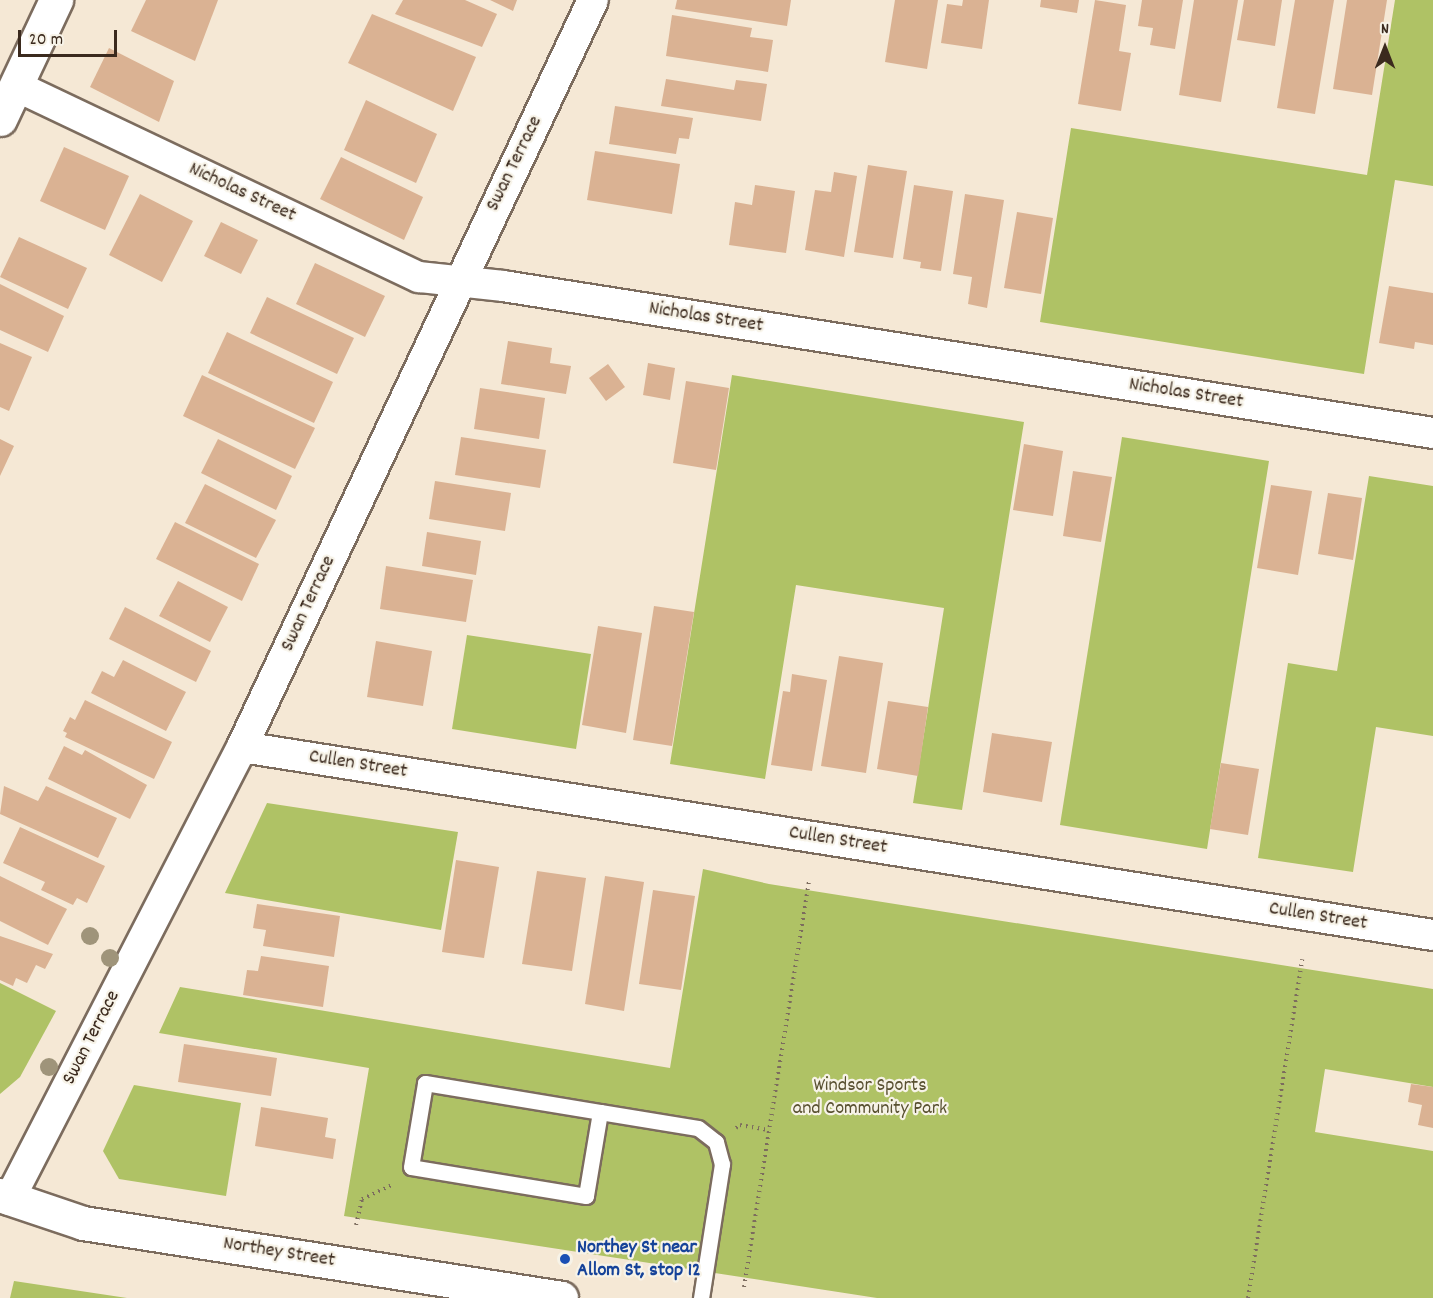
<!DOCTYPE html>
<html>
<head>
<meta charset="utf-8">
<style>
  body { margin:0 }
  #map { position:relative; width:1433px; height:1298px; overflow:hidden; background:#f5e8d5; font-family:Dekko,sans-serif }
  div>[style] { position:absolute }
  [style*='--x'] { left:calc(var(--x)*1px); top:calc(var(--y)*1px); width:calc(var(--w)*1px); rotate:calc(var(--a)*1deg) }
  .green>* { inset:0; background:#afc265 }
  .building>* { inset:0; background:#dab293 }
  .path>* { height:4px; margin-top:-2px; transform-origin:0; background:repeating-linear-gradient(90deg,#7c6c5e 0 1.5px,transparent 0 6px) }
  .roads { filter:drop-shadow(2px 0 #7c6c5e) drop-shadow(-2px 0 #7c6c5e) drop-shadow(0 2px #7c6c5e) drop-shadow(0 -2px #7c6c5e) }
  .lane>* { height:15px; margin:-7.5px; padding:0 7.5px; transform-origin:7.5px; border-radius:7.5px; background:#fff }
  .street>* { height:30px; margin:-15px; padding:0 15px; transform-origin:15px; border-radius:15px; background:#fff }
  .secondary>* { height:33px; margin:-16.5px; padding:0 16.5px; transform-origin:16.5px; border-radius:16.5px; background:#fff }
  .trees>* { width:18px; height:18px; margin:-9px; border-radius:50%; background:#9f947a }
  .dots>* { width:16px; height:16px; translate:-50% -50%; box-sizing:border-box; border:3px solid #f7f3e8; border-radius:50% }
  span { translate:-50% -50%; white-space:nowrap; text-align:center; line-height:1.15; -webkit-text-stroke:4.5px #f7f3e8; paint-order:stroke }
  .street-label { font-size:20px; color:#3b2a1e }
  .park-label { font-size:20px; color:#585030 }
  .transit-label { font-size:20px; color:#164399; font-weight:700 }
  .left { translate:0 -50%; text-align:left }
  .north { position:absolute; left:1355px; top:18px; width:60px; height:60px; -webkit-text-stroke:4px #f7f3e8; paint-order:stroke; rotate:0deg; font-size:16px; font-weight:700; line-height:24px; text-align:center; color:#3b2a1e }
  .north::after { content:''; display:block; margin:auto; width:21px; height:27px; background:#3b2a1e; clip-path:polygon(50% 0,100% 100%,50% 72%,0 100%) }
  .scale { position:absolute; left:18px; top:30px; width:99px; height:27px; box-sizing:border-box; border:3px solid #3b2a1e; border-top:0; padding-left:8px; font-size:18px; line-height:21px; white-space:nowrap; color:#3b2a1e; -webkit-text-stroke:4px #f7f3e8; paint-order:stroke }
</style>
</head>
<body>
<div id="map">
  <div class="green">
    <i style="clip-path:polygon(1395px 0,1433px 0,1433px 186px,1395px 180px,1364px 374px,1040px 322px,1071px 128px,1367px 175px)"></i>
    <i style="clip-path:polygon(732px 375px,1024px 422px,962px 810px,913px 803px,944px 608px,796px 585px,765px 779px,670px 764px)"></i>
    <i style="clip-path:polygon(1122px 437px,1269px 461px,1207px 849px,1060px 825px)"></i>
    <i style="clip-path:polygon(1369px 476px,1433px 486px,1433px 736px,1376px 727px,1353px 872px,1258px 858px,1288px 663px,1337px 671px)"></i>
    <i style="clip-path:polygon(467px 635px,591px 654px,576px 749px,452px 729px)"></i>
    <i style="clip-path:polygon(267px 803px,458px 832px,441px 930px,225px 893px)"></i>
    <i style="clip-path:polygon(703px 869px,769px 884px,1433px 989px,1433px 1087px,1325px 1069px,1315px 1132px,1433px 1151px,1433px 1298px,877px 1298px,344px 1216px,369px 1068px,159px 1033px,180px 987px,670px 1068px)"></i>
    <i style="clip-path:polygon(0 983px,56px 1011px,20px 1077px,0 1094px)"></i>
    <i style="clip-path:polygon(134px 1085px,241px 1103px,226px 1196px,119px 1179px,103px 1151px)"></i>
    <i style="clip-path:polygon(14px 1281px,127px 1298px,10px 1298px)"></i>
  </div>
  <div class="building">
    <i style="clip-path:polygon(146px 0,218px 0,195px 61px,131px 31px)"></i>
    <i style="clip-path:polygon(403px 0,465px 0,497px 14px,482px 47px,395px 14px)"></i>
    <i style="clip-path:polygon(490px 0,517px 0,513px 11px)"></i>
    <i style="clip-path:polygon(677px 0,791px 0,787px 26px,675px 9px)"></i>
    <i style="clip-path:polygon(895px 0,938px 0,927px 69px,885px 62px)"></i>
    <i style="clip-path:polygon(963px 0,989px 0,982px 49px,941px 43px,947px 4px,962px 6px)"></i>
    <i style="clip-path:polygon(1041px 0,1079px 0,1077px 13px,1040px 7px)"></i>
    <i style="clip-path:polygon(1095px 0,1126px 5px,1119px 51px,1131px 53px,1121px 111px,1078px 104px)"></i>
    <i style="clip-path:polygon(1142px 0,1183px 0,1175px 49px,1150px 45px,1153px 28px,1138px 26px)"></i>
    <i style="clip-path:polygon(1194px 0,1238px 0,1221px 102px,1179px 95px)"></i>
    <i style="clip-path:polygon(1244px 0,1282px 0,1275px 46px,1237px 40px)"></i>
    <i style="clip-path:polygon(1295px 0,1334px 0,1315px 114px,1277px 108px)"></i>
    <i style="clip-path:polygon(1347px 0,1387px 0,1372px 95px,1333px 89px)"></i>
    <i style="clip-path:polygon(372px 14px,476px 57px,453px 111px,348px 63px)"></i>
    <i style="clip-path:polygon(672px 15px,752px 28px,750px 37px,773px 40px,768px 72px,666px 56px)"></i>
    <i style="clip-path:polygon(109px 48px,174px 81px,159px 122px,90px 87px)"></i>
    <i style="clip-path:polygon(666px 79px,734px 90px,736px 80px,767px 84px,761px 121px,661px 106px)"></i>
    <i style="clip-path:polygon(366px 100px,437px 134px,416px 183px,344px 150px)"></i>
    <i style="clip-path:polygon(615px 106px,693px 118px,689px 139px,679px 138px,676px 154px,609px 144px)"></i>
    <i style="clip-path:polygon(64px 147px,129px 176px,105px 230px,40px 201px)"></i>
    <i style="clip-path:polygon(595px 151px,680px 164px,672px 214px,587px 200px)"></i>
    <i style="clip-path:polygon(341px 157px,423px 197px,404px 240px,320px 199px)"></i>
    <i style="clip-path:polygon(868px 165px,907px 171px,893px 258px,854px 252px)"></i>
    <i style="clip-path:polygon(834px 172px,857px 176px,844px 257px,805px 250px,815px 190px,831px 192px)"></i>
    <i style="clip-path:polygon(755px 185px,795px 191px,786px 253px,729px 245px,735px 202px,752px 205px)"></i>
    <i style="clip-path:polygon(914px 185px,953px 191px,941px 271px,920px 268px,921px 262px,903px 259px)"></i>
    <i style="clip-path:polygon(140px 194px,193px 221px,162px 282px,109px 255px)"></i>
    <i style="clip-path:polygon(965px 194px,1004px 200px,987px 308px,968px 304px,972px 277px,953px 274px)"></i>
    <i style="clip-path:polygon(1017px 212px,1053px 218px,1041px 294px,1004px 288px)"></i>
    <i style="clip-path:polygon(221px 222px,258px 240px,241px 274px,204px 256px)"></i>
    <i style="clip-path:polygon(19px 237px,87px 268px,68px 309px,0 277px)"></i>
    <i style="clip-path:polygon(315px 263px,385px 296px,365px 337px,296px 304px)"></i>
    <i style="clip-path:polygon(0 284px,64px 316px,48px 352px,0 330px)"></i>
    <i style="clip-path:polygon(1389px 286px,1433px 293px,1433px 345px,1415px 342px,1414px 349px,1379px 343px)"></i>
    <i style="clip-path:polygon(267px 297px,354px 338px,337px 374px,250px 333px)"></i>
    <i style="clip-path:polygon(227px 332px,333px 382px,314px 423px,208px 373px)"></i>
    <i style="clip-path:polygon(508px 341px,552px 348px,550px 363px,571px 366px,566px 394px,501px 384px)"></i>
    <i style="clip-path:polygon(0 343px,32px 357px,9px 411px,0 407px)"></i>
    <i style="clip-path:polygon(648px 363px,675px 368px,670px 400px,643px 395px)"></i>
    <i style="clip-path:polygon(608px 364px,625px 387px,606px 401px,589px 378px)"></i>
    <i style="clip-path:polygon(202px 375px,315px 428px,295px 469px,183px 416px)"></i>
    <i style="clip-path:polygon(686px 381px,729px 388px,716px 470px,673px 463px)"></i>
    <i style="clip-path:polygon(480px 388px,545px 398px,539px 439px,474px 429px)"></i>
    <i style="clip-path:polygon(461px 437px,546px 450px,540px 488px,455px 475px)"></i>
    <i style="clip-path:polygon(0 439px,14px 446px,0 476px)"></i>
    <i style="clip-path:polygon(218px 439px,292px 476px,276px 510px,201px 473px)"></i>
    <i style="clip-path:polygon(1024px 444px,1063px 451px,1053px 516px,1013px 510px)"></i>
    <i style="clip-path:polygon(1073px 471px,1112px 477px,1101px 542px,1063px 536px)"></i>
    <i style="clip-path:polygon(435px 481px,511px 493px,505px 531px,429px 519px)"></i>
    <i style="clip-path:polygon(205px 484px,276px 520px,256px 558px,185px 523px)"></i>
    <i style="clip-path:polygon(1271px 485px,1312px 491px,1298px 575px,1257px 568px)"></i>
    <i style="clip-path:polygon(1328px 493px,1362px 498px,1353px 560px,1318px 554px)"></i>
    <i style="clip-path:polygon(175px 522px,259px 564px,242px 601px,156px 559px)"></i>
    <i style="clip-path:polygon(427px 532px,481px 541px,476px 575px,422px 566px)"></i>
    <i style="clip-path:polygon(386px 566px,473px 580px,466px 622px,380px 609px)"></i>
    <i style="clip-path:polygon(178px 581px,228px 607px,210px 642px,159px 616px)"></i>
    <i style="clip-path:polygon(654px 606px,694px 612px,672px 746px,633px 740px)"></i>
    <i style="clip-path:polygon(125px 607px,211px 651px,196px 682px,109px 639px)"></i>
    <i style="clip-path:polygon(598px 626px,642px 633px,626px 733px,582px 725px)"></i>
    <i style="clip-path:polygon(376px 641px,432px 651px,423px 706px,367px 697px)"></i>
    <i style="clip-path:polygon(839px 656px,883px 663px,866px 773px,821px 766px)"></i>
    <i style="clip-path:polygon(123px 660px,186px 692px,166px 731px,91px 693px,102px 671px,114px 677px)"></i>
    <i style="clip-path:polygon(792px 674px,827px 680px,812px 771px,771px 765px,783px 691px,790px 692px)"></i>
    <i style="clip-path:polygon(85px 700px,172px 742px,154px 779px,65px 737px,67px 733px,63px 731px,70px 717px,75px 720px)"></i>
    <i style="clip-path:polygon(888px 701px,928px 707px,918px 776px,877px 769px)"></i>
    <i style="clip-path:polygon(992px 733px,1052px 742px,1042px 802px,983px 792px)"></i>
    <i style="clip-path:polygon(64px 746px,82px 755px,85px 750px,147px 785px,130px 819px,48px 779px)"></i>
    <i style="clip-path:polygon(1221px 763px,1259px 769px,1248px 835px,1210px 829px)"></i>
    <i style="clip-path:polygon(4px 786px,38px 801px,46px 786px,117px 818px,98px 858px,0 814px)"></i>
    <i style="clip-path:polygon(20px 827px,105px 866px,87px 903px,77px 898px,73px 905px,41px 890px,45px 882px,3px 863px)"></i>
    <i style="clip-path:polygon(456px 860px,499px 867px,484px 958px,442px 952px)"></i>
    <i style="clip-path:polygon(537px 871px,586px 878px,572px 971px,522px 964px)"></i>
    <i style="clip-path:polygon(0 876px,67px 909px,48px 945px,0 921px)"></i>
    <i style="clip-path:polygon(605px 876px,644px 882px,624px 1011px,585px 1004px)"></i>
    <i style="clip-path:polygon(653px 890px,695px 896px,681px 990px,639px 984px)"></i>
    <i style="clip-path:polygon(257px 904px,340px 916px,334px 957px,263px 946px,266px 930px,253px 928px)"></i>
    <i style="clip-path:polygon(0 936px,53px 954px,45px 969px,36px 965px,27px 983px,16px 978px,13px 986px,0 980px)"></i>
    <i style="clip-path:polygon(261px 956px,329px 966px,323px 1007px,243px 995px,247px 970px,258px 971px)"></i>
    <i style="clip-path:polygon(184px 1044px,277px 1058px,271px 1096px,178px 1082px)"></i>
    <i style="clip-path:polygon(1411px 1084px,1433px 1087px,1433px 1128px,1418px 1125px,1422px 1105px,1408px 1102px)"></i>
    <i style="clip-path:polygon(261px 1107px,328px 1118px,325px 1137px,336px 1139px,333px 1159px,255px 1146px)"></i>
  </div>
  <div class="path">
    <i style="--x:736;--y:1128;--w:5;--a:-37"></i>
    <i style="--x:740;--y:1125;--w:29;--a:10"></i>
    <i style="--x:356;--y:1225;--w:27;--a:-77"></i>
    <i style="--x:362;--y:1199;--w:35;--a:-25"></i>
    <i style="--x:744;--y:1287;--w:412;--a:-80.9"></i>
    <i style="--x:1248;--y:1298;--w:343;--a:-80.9"></i>
  </div>
  <div class="roads">
    <div class="lane">
      <i style="--x:600;--y:1112;--w:85;--a:99.5"></i>
      <i style="--x:586;--y:1196;--w:177;--a:-170.6"></i>
      <i style="--x:411;--y:1167;--w:85;--a:-80.5"></i>
      <i style="--x:425;--y:1083;--w:177;--a:9.4"></i>
      <i style="--x:600;--y:1112;--w:99;--a:9.3"></i>
      <i style="--x:698;--y:1128;--w:23;--a:38"></i>
      <i style="--x:716;--y:1142;--w:23;--a:75"></i>
      <i style="--x:722;--y:1164;--w:136;--a:98.9"></i>
    </div>
    <div class="street">
      <i style="--x:16;--y:86;--w:446;--a:25.4"></i>
      <i style="--x:419;--y:277;--w:84;--a:6.1"></i>
      <i style="--x:503;--y:286;--w:942;--a:8.98"></i>
      <i style="--x:242;--y:747;--w:1206;--a:8.97"></i>
      <i style="--x:9;--y:1200;--w:509;--a:-62.78"></i>
      <i style="--x:242;--y:747;--w:825;--a:-64.83"></i>
    </div>
    <div class="secondary">
      <i style="--x:0;--y:119;--w:132;--a:-64.8"></i>
      <i style="--x:0;--y:1195;--w:88;--a:18.6"></i>
      <i style="--x:83;--y:1223;--w:484;--a:8.9"></i>
    </div>
  </div>
  <div class="trees">
    <i style="left:90px;top:936px"></i>
    <i style="left:110px;top:958px"></i>
    <i style="left:49px;top:1067px"></i>
  </div>
  <div class="dots">
    <i style="left:565px;top:1259px;background:#1a4fb4"></i>
  </div>
  <div class="street-label">
    <span style="left:515px;top:164px;rotate:-64deg">Swan Terrace</span>
    <span style="left:242px;top:193px;rotate:25deg">Nicholas Street</span>
    <span style="left:706px;top:318px;rotate:9deg">Nicholas Street</span>
    <span style="left:1186px;top:394px;rotate:9deg">Nicholas Street</span>
    <span style="left:309px;top:604px;rotate:-65deg">Swan Terrace</span>
    <span style="left:358px;top:765px;rotate:9deg">Cullen Street</span>
    <span style="left:838px;top:841px;rotate:9deg">Cullen Street</span>
    <span style="left:1318px;top:917px;rotate:9deg">Cullen Street</span>
    <span style="left:92px;top:1038px;rotate:-63deg">Swan Terrace</span>
    <span style="left:279px;top:1253px;rotate:9deg">Northey Street</span>
  </div>
  <div class="park-label">
    <span style="left:870px;top:1098px">Windsor Sports<br>and Community Park</span>
  </div>
  <div class="transit-label">
    <span class="left" style="left:577px;top:1260px">Northey St near<br>Allom St, stop 12</span>
  </div>
  <div class="north">N</div>
  <div class="scale">20 m</div>
</div>
</body>
</html>
